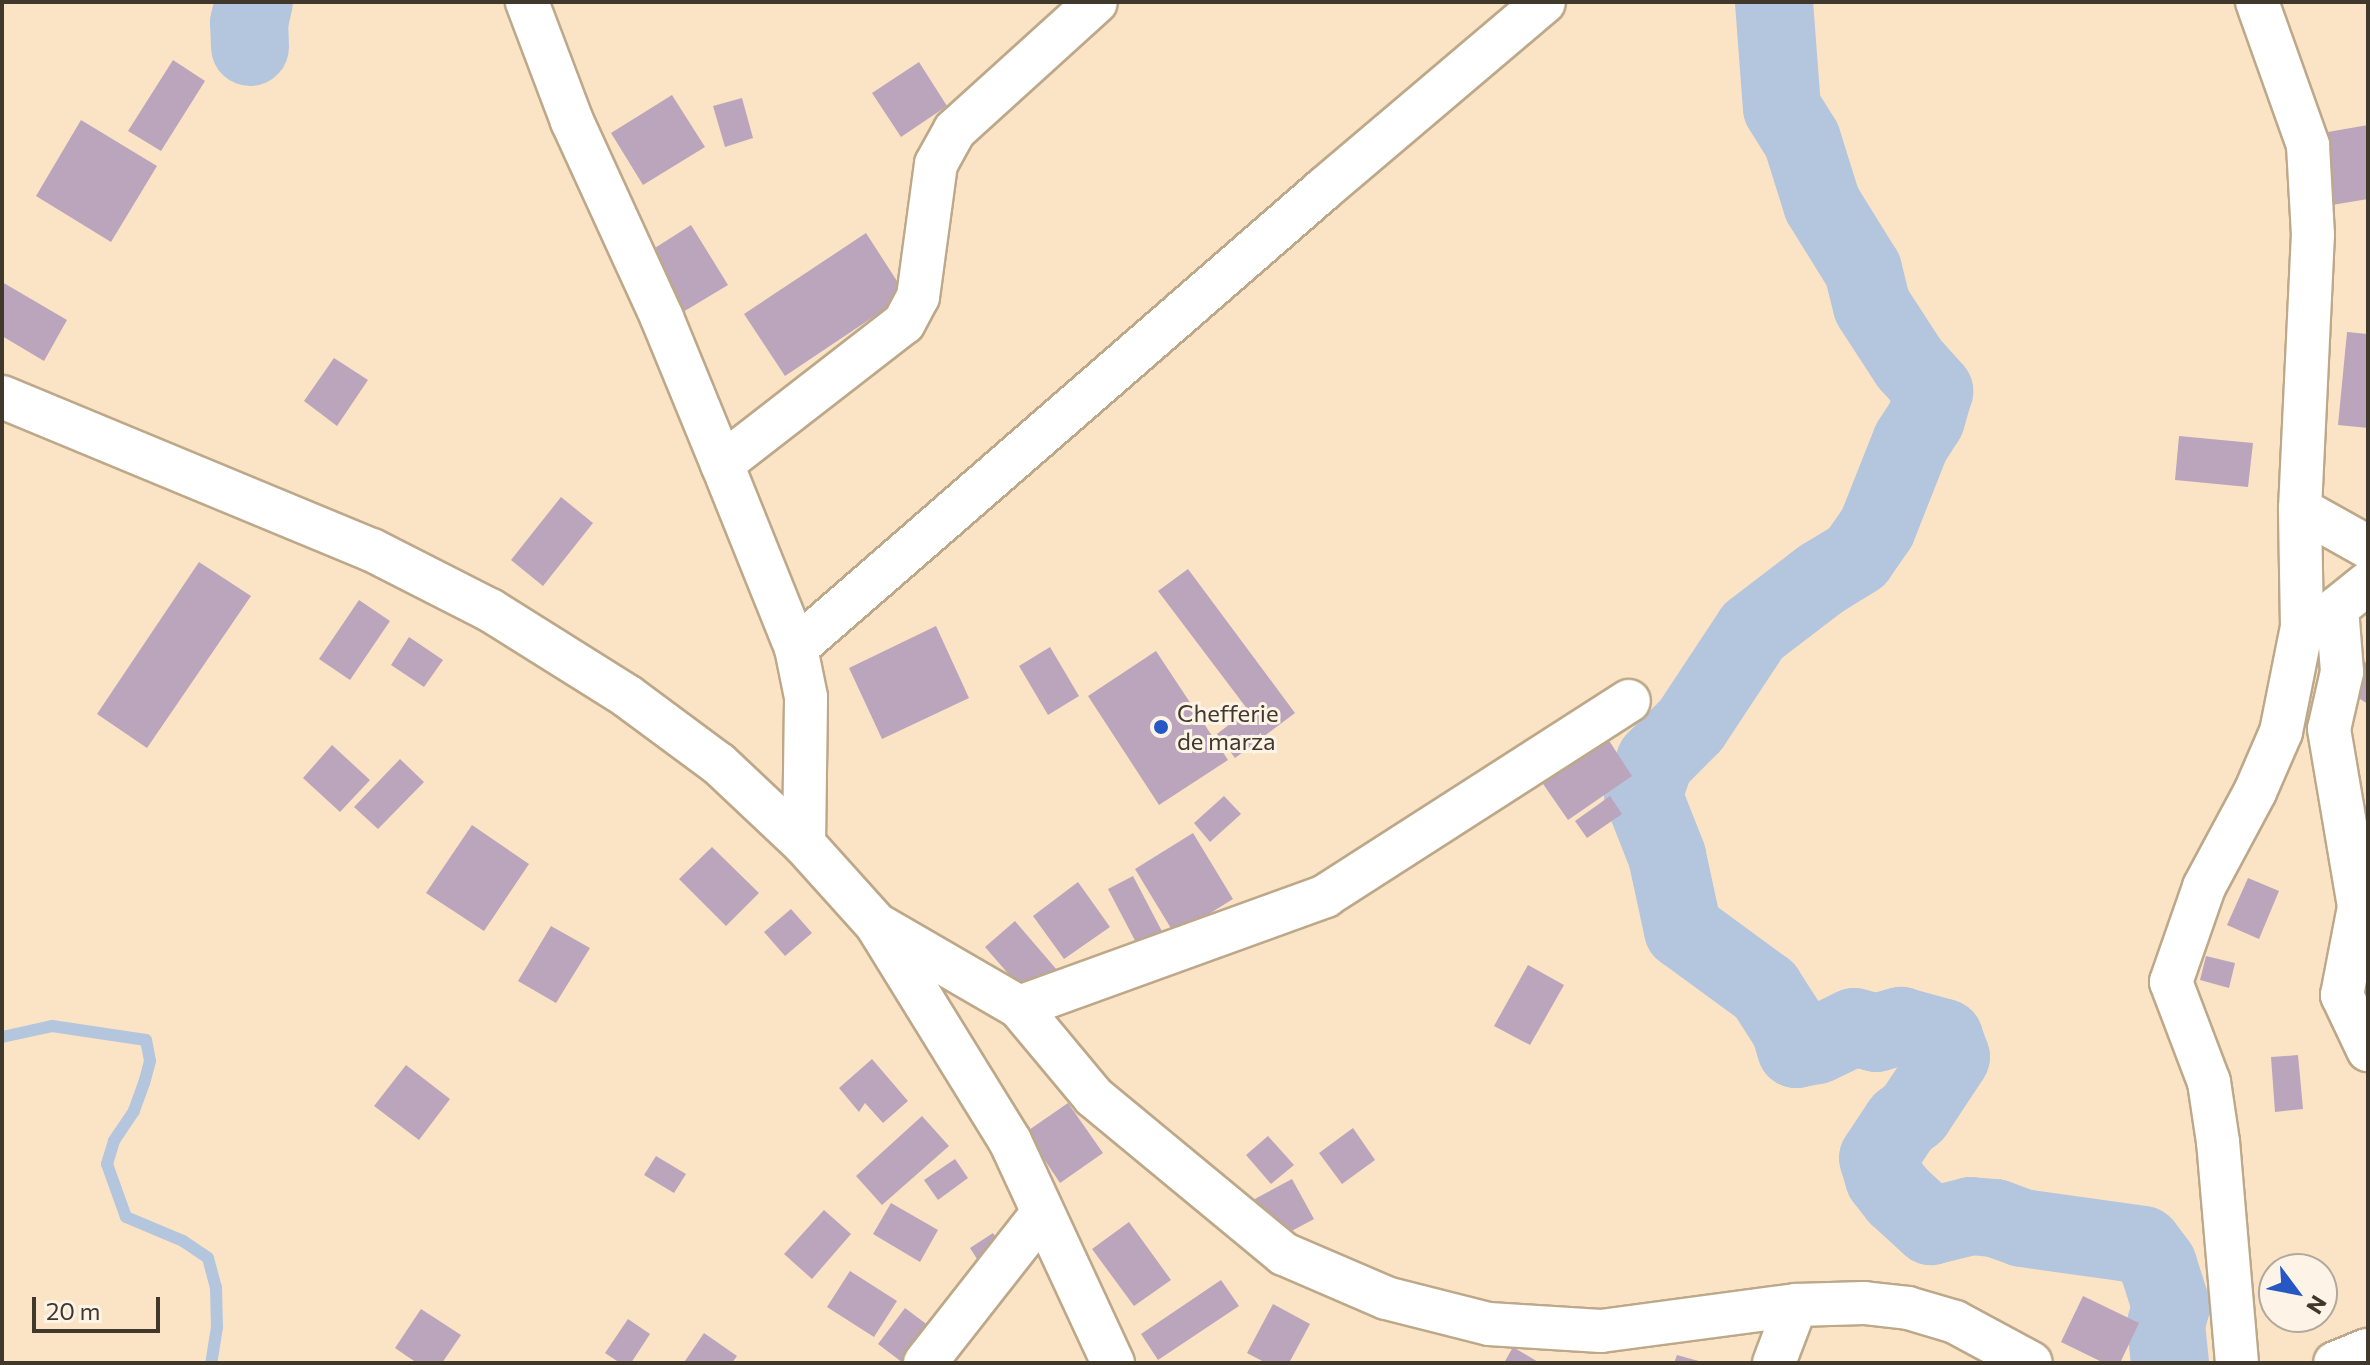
<!DOCTYPE html>
<html>
<head>
<meta charset="utf-8">
<style>
  body { margin:0 }
  #map { position:relative; width:2370px; height:1365px; overflow:hidden; background:#fbe4c5; font-family:Commissioner,sans-serif }
  div>[style] { position:absolute }
  [style*='--x'] { left:calc(var(--x)*1px); top:calc(var(--y)*1px); width:calc(var(--w)*1px); rotate:calc(var(--a)*1deg) }
  .stream>* { height:12px; margin:-6px; padding:0 6px; transform-origin:6px; border-radius:6px; background:#b4c5de }
  .river>* { height:78px; margin:-39px; padding:0 39px; transform-origin:39px; border-radius:39px; background:#b4c5de }
  .building>* { inset:0; background:#bba5bc }
  .roads { filter:drop-shadow(2px 0 #bda88a) drop-shadow(-2px 0 #bda88a) drop-shadow(0 2px #bda88a) drop-shadow(0 -2px #bda88a) }
  .minor>* { height:42px; margin:-21px; padding:0 21px; transform-origin:21px; border-radius:21px; background:#fff }
  .dots>* { width:22px; height:22px; translate:-50% -50%; box-sizing:border-box; border:4px solid #fdf4e7; border-radius:50% }
  span { translate:-50% -50%; white-space:nowrap; text-align:center; line-height:1.15; -webkit-text-stroke:6px #fdf4e7; paint-order:stroke }
  .poi-label { font-size:24px; color:#40382b }
  .left { translate:0 -50%; text-align:left }
  .frame { position:absolute; inset:0; border:4px solid #40382b; pointer-events:none }
  .north { position:absolute; left:2258px; top:1253px; width:80px; height:80px; box-sizing:border-box; background:#fdf4e7; border:2px solid #b1a99c; border-radius:50%; rotate:122deg; font-size:22px; font-weight:700; line-height:32px; text-align:center; color:#40382b }
  .north::after { content:''; display:block; margin:auto; width:28px; height:36px; background:#2657c5; clip-path:polygon(50% 0,100% 100%,50% 72%,0 100%) }
  .scale { position:absolute; left:32px; top:1297px; width:128px; height:36px; box-sizing:border-box; border:4px solid #40382b; border-top:0; padding-left:10px; font-size:24px; line-height:28px; white-space:nowrap; color:#40382b; -webkit-text-stroke:6px #fdf4e7; paint-order:stroke }
</style>
</head>
<body>
<div id="map">
  <div class="stream">
    <i style="--x:2;--y:1037;--w:51;--a:-12.4"></i>
    <i style="--x:52;--y:1026;--w:95;--a:8.5"></i>
    <i style="--x:146;--y:1040;--w:21;--a:79"></i>
    <i style="--x:150;--y:1061;--w:23;--a:105"></i>
    <i style="--x:144;--y:1083;--w:30;--a:110"></i>
    <i style="--x:134;--y:1111;--w:36;--a:124"></i>
    <i style="--x:114;--y:1141;--w:24;--a:107"></i>
    <i style="--x:107;--y:1164;--w:56;--a:70.3"></i>
    <i style="--x:126;--y:1217;--w:62;--a:22.8"></i>
    <i style="--x:183;--y:1241;--w:30;--a:34"></i>
    <i style="--x:208;--y:1258;--w:30;--a:75"></i>
    <i style="--x:216;--y:1287;--w:40;--a:88.6"></i>
    <i style="--x:217;--y:1327;--w:36;--a:99"></i>
  </div>
  <div class="river">
    <i style="--x:1774;--y:2;--w:106;--a:85.7"></i>
    <i style="--x:1782;--y:108;--w:38;--a:58"></i>
    <i style="--x:1802;--y:140;--w:67;--a:72.6"></i>
    <i style="--x:1822;--y:204;--w:78;--a:58.2"></i>
    <i style="--x:1863;--y:270;--w:37;--a:76"></i>
    <i style="--x:1872;--y:306;--w:68;--a:57"></i>
    <i style="--x:1909;--y:363;--w:38;--a:48"></i>
    <i style="--x:1934;--y:391;--w:29;--a:106"></i>
    <i style="--x:1926;--y:419;--w:27;--a:123"></i>
    <i style="--x:1911;--y:442;--w:92;--a:111.6"></i>
    <i style="--x:1877;--y:528;--w:35;--a:125"></i>
    <i style="--x:1857;--y:557;--w:42;--a:148.6"></i>
    <i style="--x:1821;--y:579;--w:86;--a:142.6"></i>
    <i style="--x:1753;--y:631;--w:113;--a:123.4"></i>
    <i style="--x:1691;--y:725;--w:51;--a:135"></i>
    <i style="--x:1655;--y:761;--w:36;--a:109"></i>
    <i style="--x:1643;--y:795;--w:66;--a:68.5"></i>
    <i style="--x:1667;--y:856;--w:76;--a:77.8"></i>
    <i style="--x:1683;--y:930;--w:102;--a:36.2"></i>
    <i style="--x:1765;--y:990;--w:46;--a:57.3"></i>
    <i style="--x:1790;--y:1029;--w:21;--a:73"></i>
    <i style="--x:1796;--y:1049;--w:21;--a:-11"></i>
    <i style="--x:1817;--y:1045;--w:41;--a:-25.9"></i>
    <i style="--x:1854;--y:1027;--w:23;--a:15"></i>
    <i style="--x:1876;--y:1033;--w:26;--a:-16"></i>
    <i style="--x:1901;--y:1026;--w:45;--a:15.6"></i>
    <i style="--x:1944;--y:1038;--w:20;--a:70"></i>
    <i style="--x:1951;--y:1057;--w:67;--a:123.5"></i>
    <i style="--x:1914;--y:1113;--w:15;--a:143"></i>
    <i style="--x:1902;--y:1122;--w:43;--a:123.7"></i>
    <i style="--x:1878;--y:1158;--w:21;--a:73"></i>
    <i style="--x:1884;--y:1178;--w:23;--a:52"></i>
    <i style="--x:1898;--y:1196;--w:45;--a:42.3"></i>
    <i style="--x:1931;--y:1226;--w:41;--a:-14"></i>
    <i style="--x:1971;--y:1216;--w:24;--a:5"></i>
    <i style="--x:1995;--y:1218;--w:29;--a:20"></i>
    <i style="--x:2022;--y:1228;--w:122;--a:8"></i>
    <i style="--x:2143;--y:1245;--w:25;--a:53"></i>
    <i style="--x:2158;--y:1265;--w:43;--a:72.4"></i>
    <i style="--x:2171;--y:1306;--w:20;--a:105"></i>
    <i style="--x:2166;--y:1325;--w:38;--a:84"></i>
    <i style="--x:250;--y:47;--w:24;--a:-92"></i>
    <i style="--x:249;--y:23;--w:22;--a:-77"></i>
  </div>
  <div class="building">
    <i style="clip-path:polygon(173px 60px,205px 81px,161px 151px,128px 131px)"></i>
    <i style="clip-path:polygon(919px 62px,947px 106px,901px 137px,872px 93px)"></i>
    <i style="clip-path:polygon(672px 95px,705px 147px,643px 185px,611px 133px)"></i>
    <i style="clip-path:polygon(742px 98px,753px 138px,725px 147px,713px 106px)"></i>
    <i style="clip-path:polygon(81px 120px,157px 166px,111px 242px,36px 196px)"></i>
    <i style="clip-path:polygon(2368px 125px,2368px 199px,2332px 205px,2322px 133px)"></i>
    <i style="clip-path:polygon(691px 225px,728px 285px,683px 312px,647px 253px)"></i>
    <i style="clip-path:polygon(866px 233px,906px 295px,785px 376px,744px 314px)"></i>
    <i style="clip-path:polygon(2px 282px,67px 320px,44px 361px,2px 336px)"></i>
    <i style="clip-path:polygon(2347px 332px,2368px 334px,2368px 428px,2338px 425px)"></i>
    <i style="clip-path:polygon(334px 358px,368px 380px,337px 426px,304px 401px)"></i>
    <i style="clip-path:polygon(2179px 436px,2253px 443px,2248px 487px,2175px 480px)"></i>
    <i style="clip-path:polygon(561px 497px,593px 523px,543px 586px,511px 560px)"></i>
    <i style="clip-path:polygon(199px 562px,251px 596px,147px 748px,97px 714px)"></i>
    <i style="clip-path:polygon(1188px 569px,1295px 713px,1235px 758px,1217px 734px,1248px 710px,1158px 591px)"></i>
    <i style="clip-path:polygon(359px 600px,390px 621px,350px 680px,319px 659px)"></i>
    <i style="clip-path:polygon(936px 626px,969px 698px,882px 739px,849px 668px)"></i>
    <i style="clip-path:polygon(409px 637px,443px 660px,424px 687px,391px 665px)"></i>
    <i style="clip-path:polygon(1050px 647px,1079px 696px,1048px 715px,1019px 666px)"></i>
    <i style="clip-path:polygon(1156px 651px,1228px 760px,1159px 805px,1088px 696px)"></i>
    <i style="clip-path:polygon(2359px 658px,2368px 664px,2368px 704px,2341px 687px)"></i>
    <i style="clip-path:polygon(1606px 736px,1632px 776px,1568px 820px,1541px 781px)"></i>
    <i style="clip-path:polygon(332px 745px,370px 780px,340px 812px,303px 778px)"></i>
    <i style="clip-path:polygon(400px 759px,424px 782px,378px 829px,354px 807px)"></i>
    <i style="clip-path:polygon(1224px 796px,1241px 814px,1210px 842px,1194px 823px)"></i>
    <i style="clip-path:polygon(1610px 796px,1622px 814px,1587px 838px,1575px 821px)"></i>
    <i style="clip-path:polygon(472px 825px,529px 864px,484px 931px,426px 893px)"></i>
    <i style="clip-path:polygon(1193px 833px,1233px 899px,1175px 935px,1135px 869px)"></i>
    <i style="clip-path:polygon(712px 847px,759px 893px,726px 926px,679px 879px)"></i>
    <i style="clip-path:polygon(1133px 876px,1166px 939px,1141px 952px,1108px 889px)"></i>
    <i style="clip-path:polygon(2248px 878px,2279px 891px,2259px 939px,2227px 925px)"></i>
    <i style="clip-path:polygon(1078px 882px,1110px 927px,1064px 959px,1033px 916px)"></i>
    <i style="clip-path:polygon(791px 909px,812px 933px,785px 956px,764px 932px)"></i>
    <i style="clip-path:polygon(1015px 921px,1075px 991px,1045px 1016px,985px 947px)"></i>
    <i style="clip-path:polygon(551px 926px,590px 948px,556px 1003px,518px 981px)"></i>
    <i style="clip-path:polygon(2206px 956px,2235px 963px,2229px 988px,2200px 980px)"></i>
    <i style="clip-path:polygon(1528px 965px,1564px 985px,1530px 1045px,1494px 1026px)"></i>
    <i style="clip-path:polygon(2298px 1055px,2303px 1109px,2275px 1112px,2271px 1057px)"></i>
    <i style="clip-path:polygon(872px 1059px,908px 1101px,883px 1123px,865px 1103px,859px 1112px,839px 1088px)"></i>
    <i style="clip-path:polygon(406px 1065px,450px 1099px,419px 1140px,374px 1106px)"></i>
    <i style="clip-path:polygon(1068px 1103px,1103px 1153px,1060px 1183px,1026px 1132px)"></i>
    <i style="clip-path:polygon(922px 1116px,949px 1146px,882px 1205px,856px 1176px)"></i>
    <i style="clip-path:polygon(1353px 1128px,1375px 1160px,1342px 1184px,1319px 1153px)"></i>
    <i style="clip-path:polygon(1268px 1136px,1294px 1165px,1271px 1184px,1246px 1155px)"></i>
    <i style="clip-path:polygon(656px 1156px,686px 1174px,674px 1193px,644px 1175px)"></i>
    <i style="clip-path:polygon(955px 1159px,968px 1178px,938px 1200px,924px 1180px)"></i>
    <i style="clip-path:polygon(1292px 1179px,1314px 1219px,1273px 1241px,1251px 1201px)"></i>
    <i style="clip-path:polygon(891px 1203px,938px 1230px,920px 1262px,873px 1234px)"></i>
    <i style="clip-path:polygon(824px 1210px,851px 1234px,812px 1279px,784px 1254px)"></i>
    <i style="clip-path:polygon(1129px 1222px,1171px 1280px,1134px 1306px,1092px 1249px)"></i>
    <i style="clip-path:polygon(993px 1233px,1012px 1262px,989px 1278px,970px 1248px)"></i>
    <i style="clip-path:polygon(850px 1271px,897px 1301px,874px 1337px,827px 1307px)"></i>
    <i style="clip-path:polygon(1221px 1280px,1239px 1306px,1158px 1360px,1141px 1334px)"></i>
    <i style="clip-path:polygon(2083px 1296px,2139px 1323px,2120px 1363px,2104px 1363px,2061px 1342px)"></i>
    <i style="clip-path:polygon(1273px 1304px,1310px 1324px,1289px 1363px,1266px 1363px,1247px 1353px)"></i>
    <i style="clip-path:polygon(905px 1308px,929px 1326px,903px 1363px,878px 1344px)"></i>
    <i style="clip-path:polygon(421px 1309px,461px 1335px,442px 1363px,417px 1363px,395px 1348px)"></i>
    <i style="clip-path:polygon(628px 1319px,650px 1334px,631px 1363px,620px 1363px,605px 1353px)"></i>
    <i style="clip-path:polygon(704px 1333px,737px 1356px,732px 1363px,685px 1361px)"></i>
    <i style="clip-path:polygon(1513px 1347px,1540px 1363px,1504px 1363px)"></i>
    <i style="clip-path:polygon(1677px 1355px,1702px 1362px,1702px 1363px,1674px 1363px)"></i>
  </div>
  <div class="roads">
    <div class="minor">
      <i style="--x:527;--y:2;--w:127;--a:69.3"></i>
      <i style="--x:572;--y:121;--w:217;--a:65.4"></i>
      <i style="--x:662;--y:318;--w:158;--a:67.7"></i>
      <i style="--x:2;--y:397;--w:400;--a:22.5"></i>
      <i style="--x:372;--y:550;--w:132;--a:27"></i>
      <i style="--x:490;--y:610;--w:162;--a:32.1"></i>
      <i style="--x:627;--y:696;--w:114;--a:36.5"></i>
      <i style="--x:719;--y:764;--w:117;--a:43.3"></i>
      <i style="--x:804;--y:844;--w:108;--a:48"></i>
      <i style="--x:876;--y:924;--w:255;--a:58.3"></i>
      <i style="--x:1010;--y:1141;--w:245;--a:65.1"></i>
      <i style="--x:2300;--y:509;--w:78;--a:29.2"></i>
      <i style="--x:2368;--y:583;--w:40;--a:141"></i>
      <i style="--x:2337;--y:608;--w:64;--a:85.5"></i>
      <i style="--x:2342;--y:672;--w:58;--a:102.8"></i>
      <i style="--x:2329;--y:729;--w:181;--a:80.4"></i>
      <i style="--x:2359;--y:907;--w:90;--a:100.9"></i>
      <i style="--x:2342;--y:995;--w:61;--a:64.7"></i>
      <i style="--x:796;--y:648;--w:701;--a:-41.01"></i>
      <i style="--x:1325;--y:188;--w:287;--a:-40.3"></i>
      <i style="--x:804;--y:844;--w:147;--a:-89.2"></i>
      <i style="--x:806;--y:697;--w:50;--a:-101.5"></i>
      <i style="--x:796;--y:648;--w:198;--a:-111.9"></i>
      <i style="--x:722;--y:464;--w:230;--a:-37.8"></i>
      <i style="--x:904;--y:323;--w:30;--a:-62"></i>
      <i style="--x:918;--y:297;--w:134;--a:-82.3"></i>
      <i style="--x:936;--y:164;--w:39;--a:-61"></i>
      <i style="--x:955;--y:130;--w:190;--a:-42.2"></i>
      <i style="--x:881;--y:927;--w:160;--a:30.1"></i>
      <i style="--x:1019;--y:1007;--w:117;--a:50.2"></i>
      <i style="--x:1094;--y:1097;--w:246;--a:39.6"></i>
      <i style="--x:1284;--y:1254;--w:111;--a:23.3"></i>
      <i style="--x:1386;--y:1298;--w:106;--a:14.2"></i>
      <i style="--x:1489;--y:1324;--w:112;--a:3.6"></i>
      <i style="--x:1601;--y:1331;--w:197;--a:-7.6"></i>
      <i style="--x:1796;--y:1305;--w:68;--a:-1.7"></i>
      <i style="--x:1864;--y:1303;--w:44;--a:6.5"></i>
      <i style="--x:1908;--y:1308;--w:49;--a:16.6"></i>
      <i style="--x:1955;--y:1322;--w:86;--a:28.3"></i>
      <i style="--x:1019;--y:1007;--w:326;--a:-19.9"></i>
      <i style="--x:1325;--y:896;--w:361;--a:-32.7"></i>
      <i style="--x:925;--y:1363;--w:189;--a:-51.9"></i>
      <i style="--x:1774;--y:1363;--w:62;--a:-69.2"></i>
      <i style="--x:2237;--y:1363;--w:222;--a:-94.9"></i>
      <i style="--x:2218;--y:1142;--w:61;--a:-98.5"></i>
      <i style="--x:2209;--y:1082;--w:107;--a:-110.8"></i>
      <i style="--x:2171;--y:982;--w:101;--a:-70.8"></i>
      <i style="--x:2204;--y:887;--w:108;--a:-61.8"></i>
      <i style="--x:2255;--y:792;--w:65;--a:-66.6"></i>
      <i style="--x:2281;--y:732;--w:107;--a:-78.7"></i>
      <i style="--x:2302;--y:627;--w:118;--a:-91"></i>
      <i style="--x:2300;--y:509;--w:274;--a:-87.3"></i>
      <i style="--x:2313;--y:235;--w:90;--a:-93.2"></i>
      <i style="--x:2308;--y:145;--w:152;--a:-109.6"></i>
      <i style="--x:2335;--y:1363;--w:35;--a:-22"></i>
    </div>
  </div>
  <div class="dots">
    <i style="left:1161px;top:727px;background:#2657c5"></i>
  </div>
  <div class="poi-label">
    <span class="left" style="left:1177px;top:727px">Chefferie<br>de marza</span>
  </div>
  <div class="frame"></div>
  <div class="north">N</div>
  <div class="scale">20 m</div>
</div>
</body>
</html>
